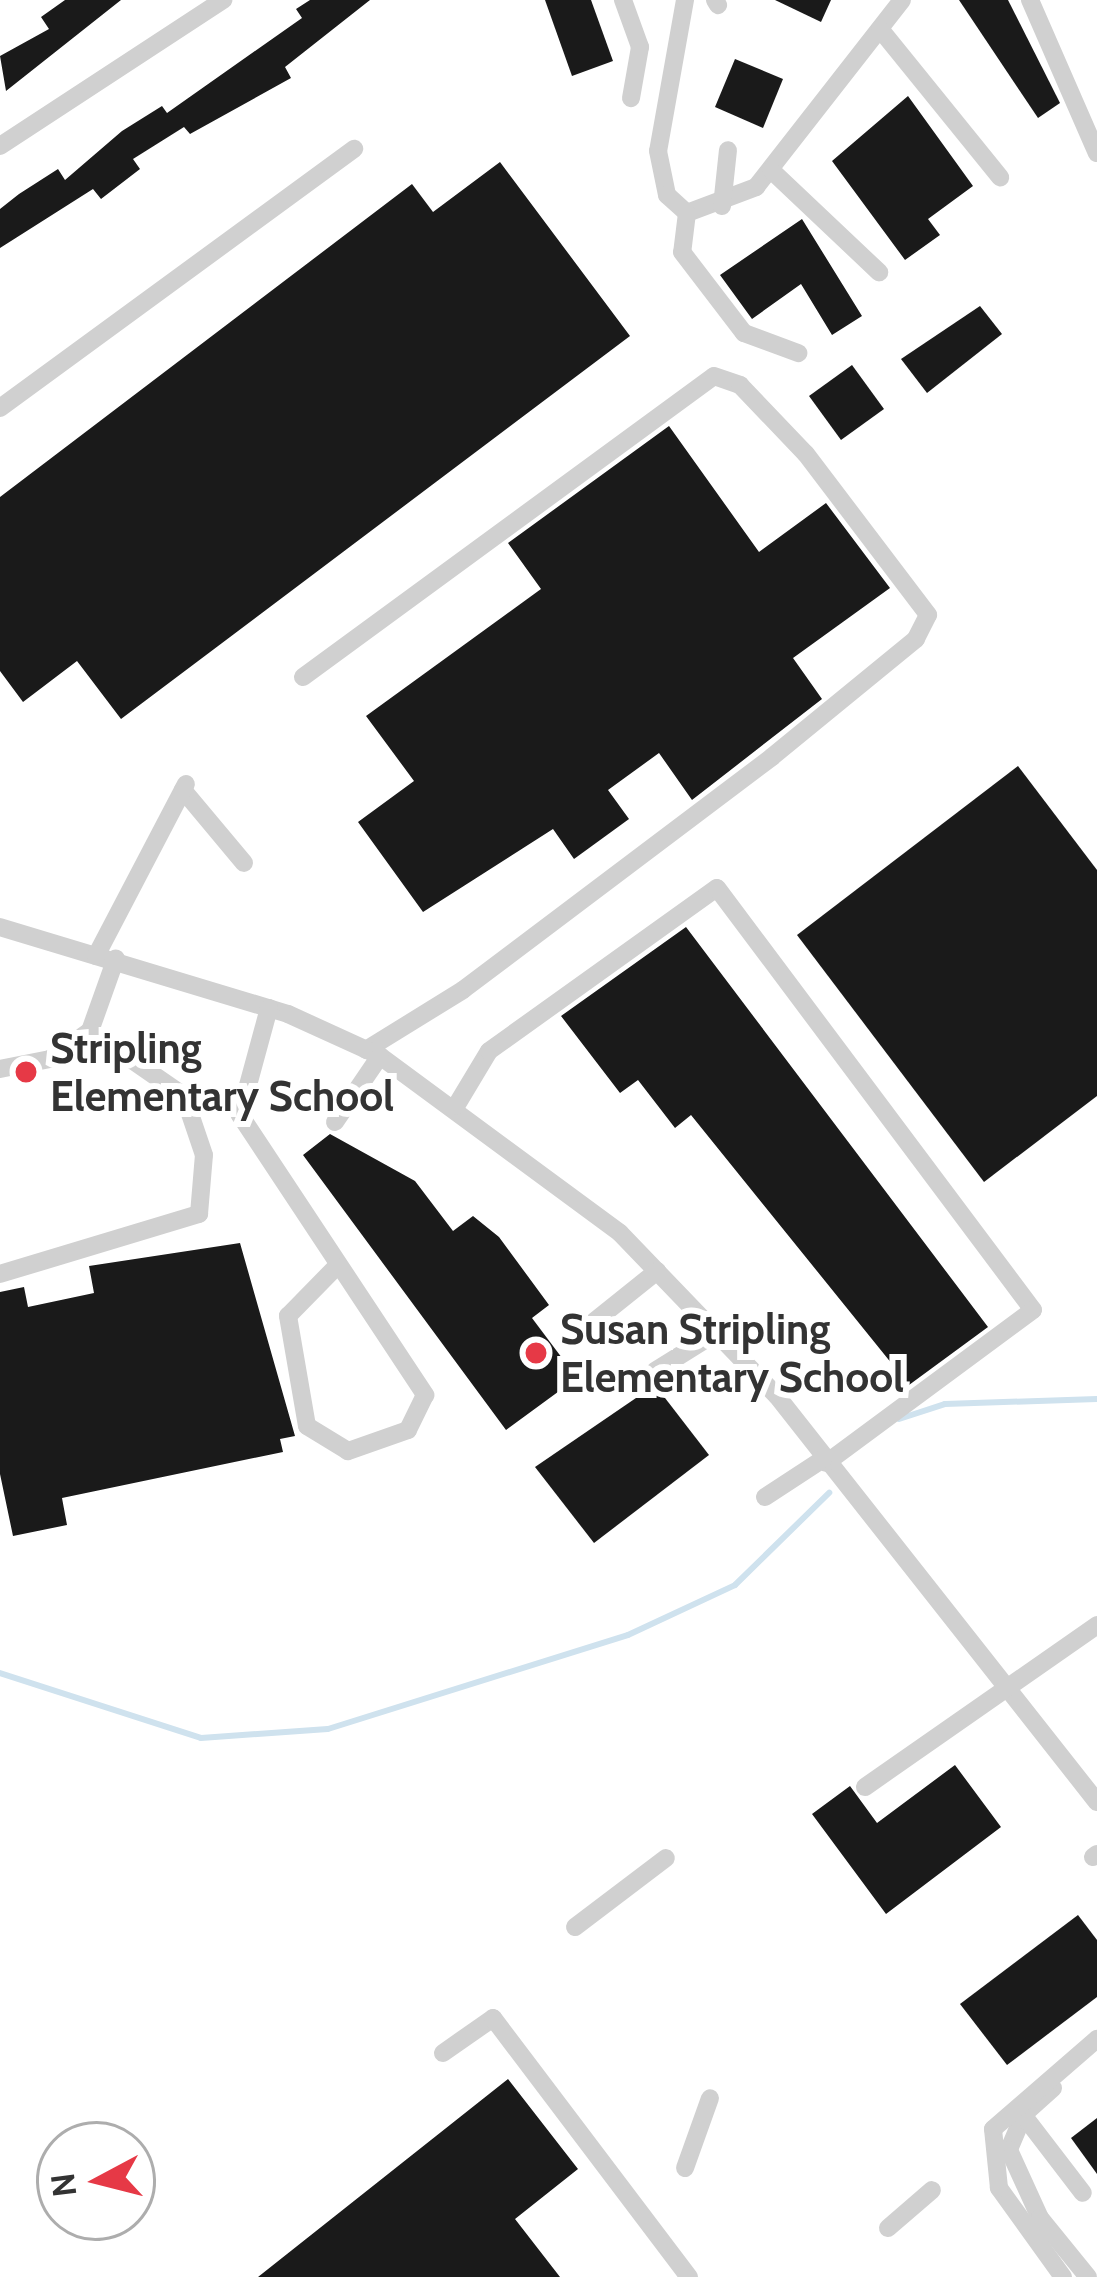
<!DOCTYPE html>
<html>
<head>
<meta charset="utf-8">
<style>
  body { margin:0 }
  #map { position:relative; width:1097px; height:2277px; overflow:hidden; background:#fff; font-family:Cabin,sans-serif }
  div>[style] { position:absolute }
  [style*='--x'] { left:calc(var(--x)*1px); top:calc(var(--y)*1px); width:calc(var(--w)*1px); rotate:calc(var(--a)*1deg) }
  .stream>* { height:6px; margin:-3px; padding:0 3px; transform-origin:3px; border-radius:3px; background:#cfe2ee }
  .building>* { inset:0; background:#1a1a1a }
  .minor>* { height:18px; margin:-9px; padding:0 9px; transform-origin:9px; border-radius:9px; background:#d0d0d0 }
  .dots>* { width:33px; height:33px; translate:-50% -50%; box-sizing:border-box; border:6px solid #fff; border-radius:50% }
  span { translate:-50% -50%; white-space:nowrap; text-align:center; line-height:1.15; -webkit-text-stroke:12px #fff; paint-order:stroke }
  .poi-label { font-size:42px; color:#333; font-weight:700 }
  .left { translate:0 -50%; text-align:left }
  .north { position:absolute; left:36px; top:2121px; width:120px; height:120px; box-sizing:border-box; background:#fff; border:3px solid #adadad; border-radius:50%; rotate:263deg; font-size:33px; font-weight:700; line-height:48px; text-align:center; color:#333 }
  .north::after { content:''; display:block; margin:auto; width:42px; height:54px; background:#e63946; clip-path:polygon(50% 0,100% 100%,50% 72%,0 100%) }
</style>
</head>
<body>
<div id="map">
  <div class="stream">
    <i style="--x:899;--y:1419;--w:48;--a:-18.1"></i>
    <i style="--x:945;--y:1404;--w:152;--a:-1.9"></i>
    <i style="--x:0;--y:1673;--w:211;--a:17.9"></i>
    <i style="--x:201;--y:1738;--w:127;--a:-4.1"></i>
    <i style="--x:328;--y:1729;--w:314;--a:-17.4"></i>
    <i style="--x:628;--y:1635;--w:118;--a:-25"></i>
    <i style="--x:735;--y:1585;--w:132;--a:-44.4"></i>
  </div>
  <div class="building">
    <i style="clip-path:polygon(65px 0,121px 0,6px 91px,0 56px,49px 29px,41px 17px)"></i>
    <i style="clip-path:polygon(310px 0,370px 0,285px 67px,291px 78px,190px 134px,184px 127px,133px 159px,140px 169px,101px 199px,93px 189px,0 248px,0 209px,19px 194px,58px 169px,65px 180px,122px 131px,162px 106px,167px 113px,302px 18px,296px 9px)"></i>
    <i style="clip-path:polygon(545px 0,591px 0,613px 61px,572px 76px)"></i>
    <i style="clip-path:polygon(775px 0,831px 0,821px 22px)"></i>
    <i style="clip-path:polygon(959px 0,1008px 0,1060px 103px,1038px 118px)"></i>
    <i style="clip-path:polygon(735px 59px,783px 79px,763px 128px,715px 107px)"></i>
    <i style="clip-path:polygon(908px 96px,973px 186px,928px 219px,940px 235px,905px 260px,832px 161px)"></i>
    <i style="clip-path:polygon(500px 162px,630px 336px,121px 719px,77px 661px,23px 702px,0 671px,0 497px,412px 184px,433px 212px)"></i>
    <i style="clip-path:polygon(802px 219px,862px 316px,832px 335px,801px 284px,752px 319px,720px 275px)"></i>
    <i style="clip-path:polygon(980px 306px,1002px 334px,927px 393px,901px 359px)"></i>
    <i style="clip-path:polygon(852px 365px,884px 409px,841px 440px,809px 396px)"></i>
    <i style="clip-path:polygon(669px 426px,759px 552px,826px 503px,890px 588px,793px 658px,822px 699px,692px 800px,659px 753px,608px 790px,629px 819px,574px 859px,553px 829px,423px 912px,358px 822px,414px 781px,366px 716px,541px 589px,508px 543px)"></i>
    <i style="clip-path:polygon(1018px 766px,1097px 870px,1097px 1096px,984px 1182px,797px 935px)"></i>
    <i style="clip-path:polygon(686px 927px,988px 1327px,909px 1385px,691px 1115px,675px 1128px,638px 1080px,620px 1093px,561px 1016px)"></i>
    <i style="clip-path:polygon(330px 1134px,415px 1181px,453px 1231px,473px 1216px,499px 1237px,549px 1305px,532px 1318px,577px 1378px,506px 1430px,303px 1155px)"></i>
    <i style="clip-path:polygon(240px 1243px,295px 1436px,280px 1439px,283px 1452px,62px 1498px,67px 1525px,13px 1536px,0 1474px,0 1292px,24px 1287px,28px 1307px,94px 1293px,89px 1266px)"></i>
    <i style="clip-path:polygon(655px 1385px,709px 1455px,594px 1543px,535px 1467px)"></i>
    <i style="clip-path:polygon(955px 1765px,1001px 1827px,886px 1914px,812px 1814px,850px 1786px,877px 1823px)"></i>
    <i style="clip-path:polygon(1078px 1915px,1097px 1940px,1097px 1997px,1007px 2065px,960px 2004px)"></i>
    <i style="clip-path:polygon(508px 2079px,578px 2169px,515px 2219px,560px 2277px,258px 2277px)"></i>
    <i style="clip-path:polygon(1097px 2118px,1097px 2174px,1071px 2138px)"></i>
  </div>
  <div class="minor">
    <i style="--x:623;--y:0;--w:50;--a:70.1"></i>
    <i style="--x:640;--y:47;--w:52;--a:100"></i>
    <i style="--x:685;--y:0;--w:153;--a:100.1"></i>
    <i style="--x:658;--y:151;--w:45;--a:78.4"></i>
    <i style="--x:667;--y:195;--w:27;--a:42"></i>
    <i style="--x:687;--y:213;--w:74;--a:-20.6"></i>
    <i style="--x:756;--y:187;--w:237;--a:-52"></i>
    <i style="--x:715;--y:0;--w:6;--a:59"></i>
    <i style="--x:1030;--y:0;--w:167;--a:66.4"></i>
    <i style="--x:880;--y:29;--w:191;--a:51"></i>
    <i style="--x:0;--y:146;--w:267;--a:-33.2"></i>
    <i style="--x:771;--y:170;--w:149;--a:43.4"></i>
    <i style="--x:722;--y:206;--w:56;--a:-83.9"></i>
    <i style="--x:687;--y:213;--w:39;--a:97"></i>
    <i style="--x:682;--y:252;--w:102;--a:52.6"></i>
    <i style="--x:744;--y:333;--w:58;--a:20.3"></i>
    <i style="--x:0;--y:408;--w:439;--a:-36.2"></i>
    <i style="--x:303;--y:677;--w:509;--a:-36.22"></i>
    <i style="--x:714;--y:376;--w:28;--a:19"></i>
    <i style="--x:740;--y:385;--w:95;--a:46.3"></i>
    <i style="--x:806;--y:454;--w:202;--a:52.8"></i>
    <i style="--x:928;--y:615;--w:27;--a:117"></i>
    <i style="--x:916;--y:639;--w:186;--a:140.7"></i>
    <i style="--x:772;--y:757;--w:387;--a:143"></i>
    <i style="--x:463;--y:990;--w:114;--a:148.3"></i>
    <i style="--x:183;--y:790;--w:95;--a:50.1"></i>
    <i style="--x:0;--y:927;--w:301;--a:16.8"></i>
    <i style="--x:288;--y:1014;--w:101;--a:24.5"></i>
    <i style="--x:380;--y:1056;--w:298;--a:36.4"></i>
    <i style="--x:620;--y:1233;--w:226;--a:46.1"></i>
    <i style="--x:777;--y:1396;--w:517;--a:51.76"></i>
    <i style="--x:96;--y:956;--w:194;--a:-62.4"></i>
    <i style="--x:269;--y:1008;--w:111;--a:105.2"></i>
    <i style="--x:240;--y:1115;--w:336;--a:56.5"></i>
    <i style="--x:425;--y:1395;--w:39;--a:116"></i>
    <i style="--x:408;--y:1430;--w:64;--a:160.7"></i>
    <i style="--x:348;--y:1451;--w:48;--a:-148.6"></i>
    <i style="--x:307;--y:1426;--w:112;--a:-99.8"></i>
    <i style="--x:288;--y:1316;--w:69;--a:-45.6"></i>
    <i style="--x:0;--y:1069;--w:51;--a:-11.3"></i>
    <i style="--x:50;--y:1059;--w:49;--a:-35"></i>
    <i style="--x:90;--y:1031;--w:77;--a:-70.4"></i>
    <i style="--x:456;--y:1106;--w:64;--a:-59"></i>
    <i style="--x:489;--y:1051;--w:280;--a:-35.6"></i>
    <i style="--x:717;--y:888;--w:527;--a:53.17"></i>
    <i style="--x:1033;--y:1310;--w:257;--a:143.5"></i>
    <i style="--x:335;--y:1122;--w:80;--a:-55.7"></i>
    <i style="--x:0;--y:1274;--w:208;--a:-16.8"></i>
    <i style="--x:199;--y:1214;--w:59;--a:-85.2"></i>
    <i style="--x:204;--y:1155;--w:62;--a:-108.7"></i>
    <i style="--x:184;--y:1096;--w:114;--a:-145.3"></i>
    <i style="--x:576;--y:1336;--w:104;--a:-38.7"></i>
    <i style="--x:655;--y:1371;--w:72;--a:-31.9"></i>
    <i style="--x:765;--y:1497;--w:69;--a:-33.2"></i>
    <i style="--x:865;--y:1787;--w:283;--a:-34.9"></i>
    <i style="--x:1093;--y:1857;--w:5;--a:-37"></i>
    <i style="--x:575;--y:1927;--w:114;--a:-37.2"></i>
    <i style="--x:443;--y:2053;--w:61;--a:-35"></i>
    <i style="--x:493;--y:2018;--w:325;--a:52.9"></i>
    <i style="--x:1053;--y:2088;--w:39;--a:138"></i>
    <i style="--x:1024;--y:2114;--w:39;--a:113"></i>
    <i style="--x:1009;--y:2150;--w:75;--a:65.5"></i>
    <i style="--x:1040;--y:2218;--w:76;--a:50.9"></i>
    <i style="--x:1020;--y:2111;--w:103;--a:52.5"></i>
    <i style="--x:685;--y:2168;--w:74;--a:-70.3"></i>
    <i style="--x:888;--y:2228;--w:58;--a:-40.8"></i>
    <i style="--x:1063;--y:2277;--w:110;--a:-125.7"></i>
    <i style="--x:999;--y:2188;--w:59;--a:-95.8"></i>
    <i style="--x:993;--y:2129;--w:138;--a:-40.9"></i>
  </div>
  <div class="dots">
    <i style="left:26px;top:1072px;background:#e63946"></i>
    <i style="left:536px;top:1353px;background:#e63946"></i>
  </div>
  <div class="poi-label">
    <span class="left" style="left:50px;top:1072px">Stripling<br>Elementary School</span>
    <span class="left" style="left:560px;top:1353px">Susan Stripling<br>Elementary School</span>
  </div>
  <div class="north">N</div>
</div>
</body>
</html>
